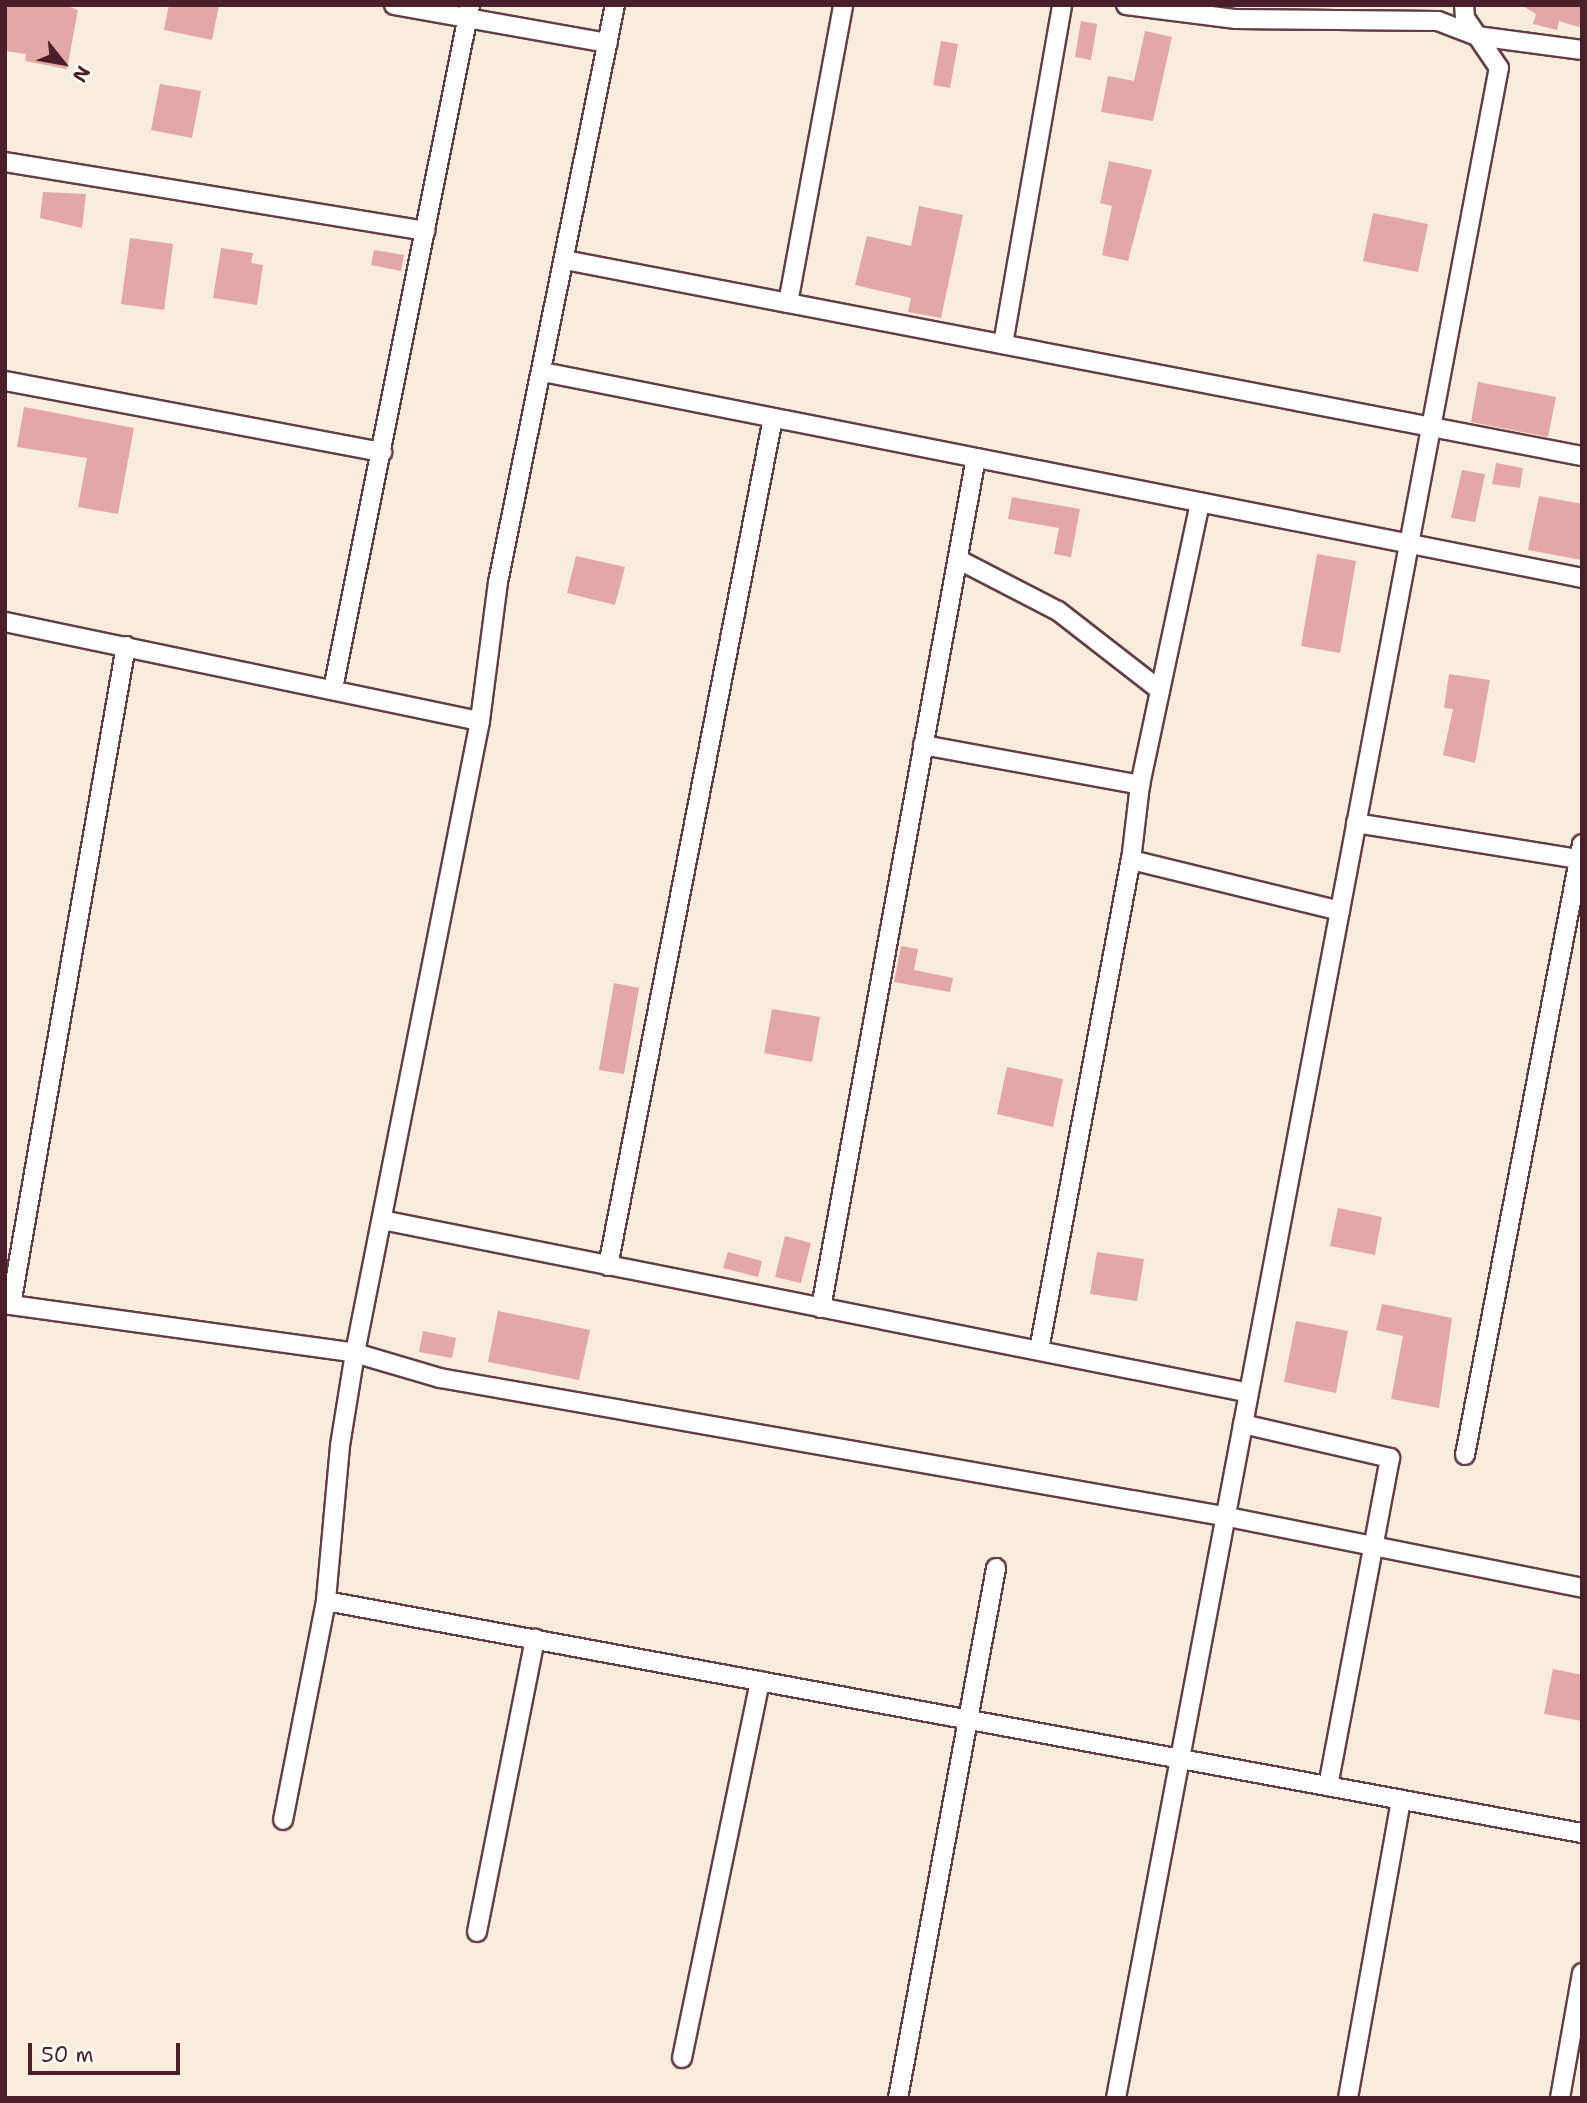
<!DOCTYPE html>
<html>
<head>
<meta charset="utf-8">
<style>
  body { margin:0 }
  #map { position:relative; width:1587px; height:2103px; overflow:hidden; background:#f8eddc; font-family:"Shantell Sans",sans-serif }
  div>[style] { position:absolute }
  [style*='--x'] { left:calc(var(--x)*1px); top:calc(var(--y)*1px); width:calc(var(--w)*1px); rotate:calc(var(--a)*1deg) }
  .building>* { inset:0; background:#e3a7a5 }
  .roads { filter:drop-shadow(2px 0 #643e46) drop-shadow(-2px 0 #643e46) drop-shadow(0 2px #643e46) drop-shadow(0 -2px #643e46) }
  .street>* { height:18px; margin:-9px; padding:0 9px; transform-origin:9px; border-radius:9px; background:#fff }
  span { translate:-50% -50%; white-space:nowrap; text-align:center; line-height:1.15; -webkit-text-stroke:7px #fdfcf7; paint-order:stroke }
  .frame { position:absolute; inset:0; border:7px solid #4a1f2b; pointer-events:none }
  .north { position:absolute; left:28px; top:28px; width:70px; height:70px; -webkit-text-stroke:5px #fdfcf7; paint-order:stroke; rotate:121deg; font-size:19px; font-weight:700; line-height:28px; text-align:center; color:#4a1f2b }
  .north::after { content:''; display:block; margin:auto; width:24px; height:32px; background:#4a1f2b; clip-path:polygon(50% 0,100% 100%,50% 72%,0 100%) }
  .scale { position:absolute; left:28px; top:2043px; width:152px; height:32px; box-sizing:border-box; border:4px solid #4a1f2b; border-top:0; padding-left:9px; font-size:21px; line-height:24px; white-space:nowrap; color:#4a1f2b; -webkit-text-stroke:5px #fdfcf7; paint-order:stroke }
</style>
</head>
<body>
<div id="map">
  <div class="building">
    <i style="clip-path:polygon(5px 5px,65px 5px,78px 10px,67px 69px,25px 61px,26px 54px,5px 51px)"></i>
    <i style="clip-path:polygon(169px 5px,219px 5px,212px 40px,164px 30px)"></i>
    <i style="clip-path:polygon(1521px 5px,1582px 5px,1582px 28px,1559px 21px,1557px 30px,1533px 24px,1536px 14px)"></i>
    <i style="clip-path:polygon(1081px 21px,1097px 24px,1091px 60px,1075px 57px)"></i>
    <i style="clip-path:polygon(1145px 31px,1172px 37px,1153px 121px,1101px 112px,1108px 76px,1134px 81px)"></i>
    <i style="clip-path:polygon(941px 41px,958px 44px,950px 88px,933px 85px)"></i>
    <i style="clip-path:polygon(160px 84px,201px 91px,192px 138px,151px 130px)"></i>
    <i style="clip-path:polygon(1109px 161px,1152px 170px,1128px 261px,1102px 255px,1112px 206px,1100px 203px)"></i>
    <i style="clip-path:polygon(43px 192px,86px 194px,82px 228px,40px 218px)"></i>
    <i style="clip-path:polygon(919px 206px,963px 215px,941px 318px,908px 312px,911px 298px,855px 285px,867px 236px,911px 246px)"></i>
    <i style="clip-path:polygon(1373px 213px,1428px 224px,1418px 272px,1363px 261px)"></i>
    <i style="clip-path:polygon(130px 238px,173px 244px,164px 310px,121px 304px)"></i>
    <i style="clip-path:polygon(221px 248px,253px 253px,251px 263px,263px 265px,257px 305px,213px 298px)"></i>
    <i style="clip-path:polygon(374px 250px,404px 255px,401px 271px,371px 265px)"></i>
    <i style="clip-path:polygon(1478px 382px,1556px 397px,1548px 437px,1471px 422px)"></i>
    <i style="clip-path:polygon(24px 407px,134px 428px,118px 514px,78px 507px,87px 458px,17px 447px)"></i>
    <i style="clip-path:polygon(1496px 463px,1523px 468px,1520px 488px,1492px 484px)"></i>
    <i style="clip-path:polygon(1462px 470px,1485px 474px,1475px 522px,1451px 518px)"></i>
    <i style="clip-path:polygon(1539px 496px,1582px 504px,1582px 560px,1528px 550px)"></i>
    <i style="clip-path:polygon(1012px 497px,1080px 509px,1071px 557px,1054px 554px,1059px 528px,1008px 519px)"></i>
    <i style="clip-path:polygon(1317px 554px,1356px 561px,1340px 653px,1301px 646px)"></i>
    <i style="clip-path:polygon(576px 556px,625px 567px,615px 605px,567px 593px)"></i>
    <i style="clip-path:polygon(1449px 674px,1490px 680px,1475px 763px,1443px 755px,1453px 709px,1444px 708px)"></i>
    <i style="clip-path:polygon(901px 946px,918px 949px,914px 970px,953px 978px,950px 992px,894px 982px)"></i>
    <i style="clip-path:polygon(614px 983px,639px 988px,624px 1074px,599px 1070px)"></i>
    <i style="clip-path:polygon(772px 1009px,820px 1017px,812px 1062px,764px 1053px)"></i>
    <i style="clip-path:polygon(1007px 1067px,1063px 1079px,1053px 1127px,997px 1114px)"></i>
    <i style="clip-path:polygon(1338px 1208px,1382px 1217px,1375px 1255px,1330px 1246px)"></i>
    <i style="clip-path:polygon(785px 1236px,811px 1243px,801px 1283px,775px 1277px)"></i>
    <i style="clip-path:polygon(728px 1252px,762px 1261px,758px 1277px,723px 1268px)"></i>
    <i style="clip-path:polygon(1097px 1252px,1144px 1259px,1137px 1301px,1090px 1294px)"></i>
    <i style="clip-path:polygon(1382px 1304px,1452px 1318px,1439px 1408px,1391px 1399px,1403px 1336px,1376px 1330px)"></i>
    <i style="clip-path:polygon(498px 1311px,590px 1330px,579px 1380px,488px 1362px)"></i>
    <i style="clip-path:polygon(1296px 1321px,1348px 1331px,1336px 1393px,1284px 1382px)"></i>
    <i style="clip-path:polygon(423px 1331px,456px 1338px,452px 1358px,419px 1352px)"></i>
    <i style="clip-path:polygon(1553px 1669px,1582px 1675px,1582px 1721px,1544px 1714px)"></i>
  </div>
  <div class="roads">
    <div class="street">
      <i style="--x:394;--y:5;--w:217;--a:10.1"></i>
      <i style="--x:615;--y:5;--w:589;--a:101.46"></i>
      <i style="--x:498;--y:582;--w:140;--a:97.4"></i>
      <i style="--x:480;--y:721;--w:644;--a:101.19"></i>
      <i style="--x:355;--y:1353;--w:89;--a:16.4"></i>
      <i style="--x:440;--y:1378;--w:800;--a:10"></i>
      <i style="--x:1228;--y:1517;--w:361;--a:11.3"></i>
      <i style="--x:1126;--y:5;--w:111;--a:7.3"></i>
      <i style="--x:1236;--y:19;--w:202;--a:0.6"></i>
      <i style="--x:1438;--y:21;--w:42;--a:21"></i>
      <i style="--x:1477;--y:36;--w:106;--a:7.6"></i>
      <i style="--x:5;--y:162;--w:426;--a:9.3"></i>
      <i style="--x:565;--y:260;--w:1036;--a:10.91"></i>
      <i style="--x:788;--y:303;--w:303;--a:-79.5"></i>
      <i style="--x:1003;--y:344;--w:344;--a:-80.1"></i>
      <i style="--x:543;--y:372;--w:1059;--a:11.21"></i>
      <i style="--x:5;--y:381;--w:384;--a:10.7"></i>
      <i style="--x:959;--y:560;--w:111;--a:27.3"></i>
      <i style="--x:1058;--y:611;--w:129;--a:37.8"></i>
      <i style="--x:5;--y:622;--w:485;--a:11.8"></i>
      <i style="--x:126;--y:646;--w:669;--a:99.9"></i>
      <i style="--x:11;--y:1305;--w:347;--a:7.9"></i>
      <i style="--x:355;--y:1353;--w:94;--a:99.2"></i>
      <i style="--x:340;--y:1446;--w:156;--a:95.2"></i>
      <i style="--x:326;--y:1601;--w:223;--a:101.1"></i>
      <i style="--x:333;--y:689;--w:698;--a:-78.67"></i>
      <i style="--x:923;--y:745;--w:221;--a:10.4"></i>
      <i style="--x:1140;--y:785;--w:76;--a:96.8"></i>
      <i style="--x:1131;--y:860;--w:215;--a:13.7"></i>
      <i style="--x:1140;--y:785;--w:289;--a:-78"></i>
      <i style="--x:1356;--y:823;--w:226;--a:9.2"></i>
      <i style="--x:382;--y:1220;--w:880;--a:11.27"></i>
      <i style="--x:608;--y:1266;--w:864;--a:-78.99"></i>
      <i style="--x:821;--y:1308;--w:864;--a:-79.67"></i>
      <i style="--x:1039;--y:1350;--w:499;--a:-79.4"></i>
      <i style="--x:1243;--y:1424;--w:151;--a:13"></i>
      <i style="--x:1390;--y:1458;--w:334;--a:100.7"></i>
      <i style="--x:1465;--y:1455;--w:622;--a:-79.16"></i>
      <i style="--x:326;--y:1601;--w:1277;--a:10.47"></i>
      <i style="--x:477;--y:1932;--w:299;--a:-78.8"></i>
      <i style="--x:682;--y:2058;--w:385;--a:-78.3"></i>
      <i style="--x:898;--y:2098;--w:539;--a:-79.52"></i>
      <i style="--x:1116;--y:2098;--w:2066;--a:-79.32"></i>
      <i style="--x:1499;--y:68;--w:60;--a:-124.2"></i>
      <i style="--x:1465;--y:18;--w:13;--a:-94"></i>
      <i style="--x:1348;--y:2098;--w:303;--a:-79.9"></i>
      <i style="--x:1560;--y:2098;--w:127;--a:-80"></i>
    </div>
  </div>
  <div class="frame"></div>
  <div class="north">N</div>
  <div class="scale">50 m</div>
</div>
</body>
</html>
